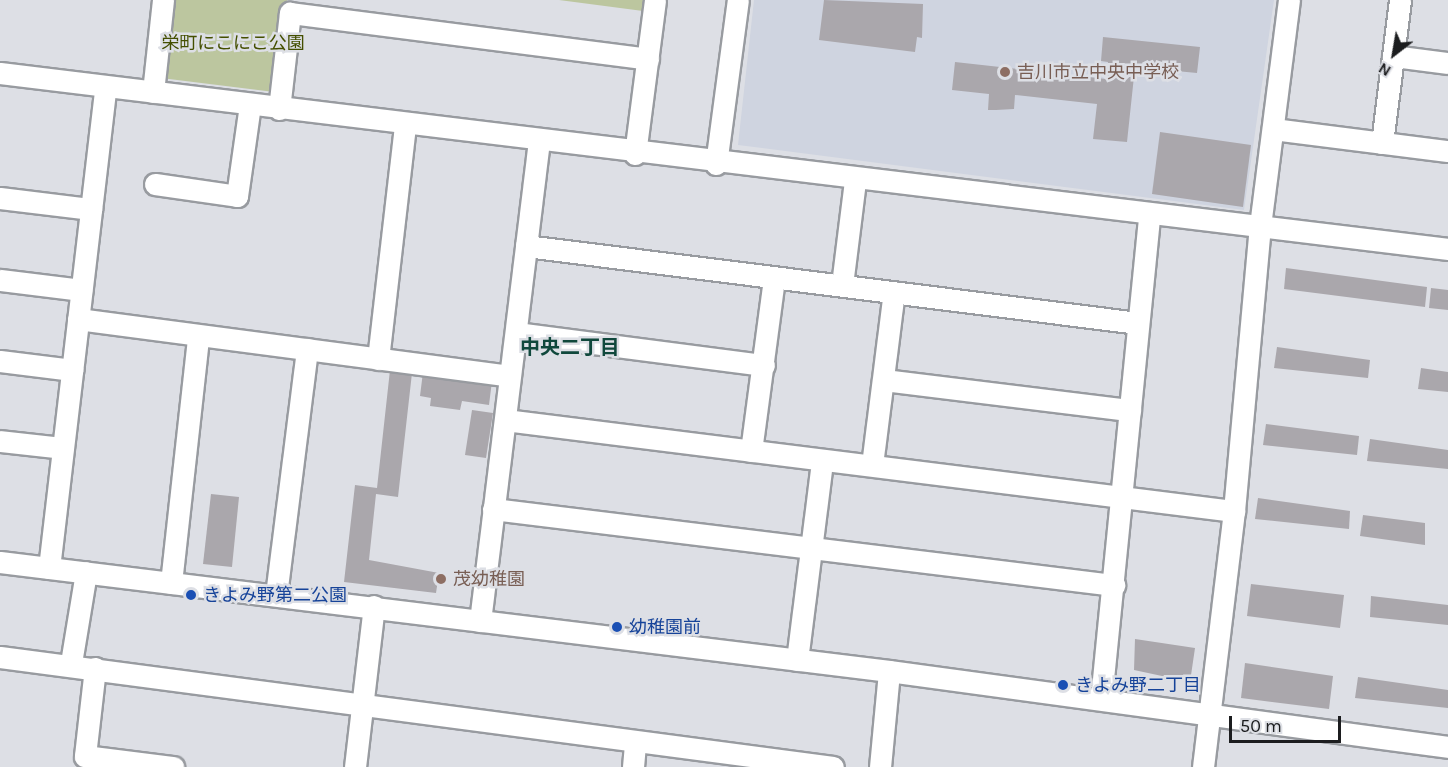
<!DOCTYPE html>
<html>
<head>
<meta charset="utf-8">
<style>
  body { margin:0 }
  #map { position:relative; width:1448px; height:767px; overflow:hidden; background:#dddfe5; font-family:Karla,"Noto Sans JP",sans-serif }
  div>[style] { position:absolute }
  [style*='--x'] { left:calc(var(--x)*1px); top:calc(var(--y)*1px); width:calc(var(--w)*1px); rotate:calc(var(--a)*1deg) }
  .built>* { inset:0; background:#cfd4e0 }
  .green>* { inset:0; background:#bcc69f }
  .building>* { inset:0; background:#aaa7ac }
  .roads { filter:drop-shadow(2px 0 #989ba0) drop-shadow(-2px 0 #989ba0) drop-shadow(0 2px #989ba0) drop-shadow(0 -2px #989ba0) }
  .minor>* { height:21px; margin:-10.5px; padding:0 10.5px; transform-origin:10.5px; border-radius:10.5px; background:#fff }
  .dots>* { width:16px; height:16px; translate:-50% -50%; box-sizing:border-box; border:3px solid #dddfe5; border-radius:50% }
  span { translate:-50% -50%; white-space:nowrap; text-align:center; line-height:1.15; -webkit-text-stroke:5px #dddfe5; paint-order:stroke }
  .park-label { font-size:18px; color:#444f00 }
  .education-label { font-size:18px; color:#785e54 }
  .left { translate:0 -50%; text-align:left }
  .transit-label { font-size:18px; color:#164399 }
  .neighbourhood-label { font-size:20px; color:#10483c; font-weight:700 }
  .north { position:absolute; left:1364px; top:24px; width:60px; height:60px; -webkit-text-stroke:4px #dddfe5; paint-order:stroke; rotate:211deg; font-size:16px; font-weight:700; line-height:24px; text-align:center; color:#1c1d1f }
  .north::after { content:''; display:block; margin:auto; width:21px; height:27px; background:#1c1d1f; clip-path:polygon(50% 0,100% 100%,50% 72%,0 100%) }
  .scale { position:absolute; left:1229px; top:716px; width:112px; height:27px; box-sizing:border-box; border:3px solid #1c1d1f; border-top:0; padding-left:8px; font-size:18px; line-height:21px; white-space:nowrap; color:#1c1d1f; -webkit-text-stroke:4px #dddfe5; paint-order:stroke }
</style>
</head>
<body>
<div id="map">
  <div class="built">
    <i style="clip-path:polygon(754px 0,1274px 0,1244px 210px,738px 145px)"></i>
  </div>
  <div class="green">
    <i style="clip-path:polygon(169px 0,287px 0,274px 92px,161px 78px)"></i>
    <i style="clip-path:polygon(559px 0,644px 0,643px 11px)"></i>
  </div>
  <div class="building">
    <i style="clip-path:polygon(824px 0,923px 4px,922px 38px,917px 37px,915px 52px,819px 40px)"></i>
    <i style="clip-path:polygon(1103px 37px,1200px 47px,1197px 73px,1135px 67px,1127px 142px,1093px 139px,1097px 104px,1015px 95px,1014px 109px,996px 110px,988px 110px,989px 94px,952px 90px,955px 62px,1106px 79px,1108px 62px,1101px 61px)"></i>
    <i style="clip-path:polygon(1160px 132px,1251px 145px,1243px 207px,1152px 194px)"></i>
    <i style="clip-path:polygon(1286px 268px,1427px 287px,1425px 307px,1284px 289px)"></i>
    <i style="clip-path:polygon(1431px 288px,1448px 290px,1448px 310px,1429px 308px)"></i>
    <i style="clip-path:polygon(1277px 347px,1370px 360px,1368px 378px,1274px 368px)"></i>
    <i style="clip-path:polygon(1421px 368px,1448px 372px,1448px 392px,1418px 389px)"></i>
    <i style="clip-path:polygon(390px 370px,412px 373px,398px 497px,376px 494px,369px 560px,439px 573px,436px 593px,344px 582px,355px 485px,377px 488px)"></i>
    <i style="clip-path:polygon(423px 372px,492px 381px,489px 405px,462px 401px,460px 410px,430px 406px,431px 398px,420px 396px)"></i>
    <i style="clip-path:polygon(472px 410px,493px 413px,486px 458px,465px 455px)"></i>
    <i style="clip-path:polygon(1266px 424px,1359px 436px,1357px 455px,1263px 445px)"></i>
    <i style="clip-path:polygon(1370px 439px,1448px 450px,1448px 469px,1367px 461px)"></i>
    <i style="clip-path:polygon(211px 494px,239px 497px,232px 567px,203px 564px)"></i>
    <i style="clip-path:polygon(1258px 498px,1350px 511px,1349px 529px,1255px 519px)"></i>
    <i style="clip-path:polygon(1363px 515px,1425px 523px,1425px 545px,1360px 536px)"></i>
    <i style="clip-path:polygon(1251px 584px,1344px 595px,1340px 628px,1247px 616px)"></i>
    <i style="clip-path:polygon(1371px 596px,1448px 605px,1448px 625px,1370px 617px)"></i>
    <i style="clip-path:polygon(1135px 639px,1195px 648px,1190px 682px,1134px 670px)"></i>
    <i style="clip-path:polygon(1245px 663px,1333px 676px,1329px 709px,1241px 698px)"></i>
    <i style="clip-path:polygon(1358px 677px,1448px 690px,1448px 708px,1355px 698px)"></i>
  </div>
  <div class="roads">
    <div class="minor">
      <i style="--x:1393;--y:56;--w:55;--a:7.3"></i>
      <i style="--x:0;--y:73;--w:1459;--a:6.93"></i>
      <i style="--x:153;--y:92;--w:93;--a:-83.8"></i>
      <i style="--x:279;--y:109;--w:97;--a:-83.5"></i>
      <i style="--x:290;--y:13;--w:361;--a:7.3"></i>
      <i style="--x:1273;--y:129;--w:176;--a:7.2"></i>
      <i style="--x:1382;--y:143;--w:144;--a:-82.8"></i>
      <i style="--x:635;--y:154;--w:155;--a:-82.6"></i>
      <i style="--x:716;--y:164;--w:165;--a:-82.4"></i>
      <i style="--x:155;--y:184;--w:83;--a:8.3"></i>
      <i style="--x:237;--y:196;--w:92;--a:-81.9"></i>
      <i style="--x:0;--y:198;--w:92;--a:6.9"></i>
      <i style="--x:526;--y:246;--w:617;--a:7.17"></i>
      <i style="--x:0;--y:280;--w:82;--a:7"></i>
      <i style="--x:842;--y:285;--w:106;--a:-82.9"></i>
      <i style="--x:78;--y:319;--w:435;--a:7.5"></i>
      <i style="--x:516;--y:333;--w:250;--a:7.4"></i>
      <i style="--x:378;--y:359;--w:235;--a:-83.4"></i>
      <i style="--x:0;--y:361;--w:73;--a:7.1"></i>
      <i style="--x:884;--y:380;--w:248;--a:7"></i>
      <i style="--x:505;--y:420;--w:735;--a:7.12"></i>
      <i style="--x:0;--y:441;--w:63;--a:6.3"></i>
      <i style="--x:751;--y:451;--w:175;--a:-82.4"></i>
      <i style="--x:872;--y:465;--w:174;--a:-82.8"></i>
      <i style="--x:493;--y:509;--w:626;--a:6.98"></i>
      <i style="--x:0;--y:562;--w:896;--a:6.99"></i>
      <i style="--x:889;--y:671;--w:564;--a:7.74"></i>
      <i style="--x:49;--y:568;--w:485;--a:-83.3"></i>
      <i style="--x:171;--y:583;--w:247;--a:-83.7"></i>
      <i style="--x:276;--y:595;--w:248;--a:-82.8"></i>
      <i style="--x:480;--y:621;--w:483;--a:-83"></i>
      <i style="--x:0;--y:657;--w:840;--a:7.52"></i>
      <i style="--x:797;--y:660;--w:201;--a:-82.8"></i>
      <i style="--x:71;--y:663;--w:92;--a:-80.6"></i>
      <i style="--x:95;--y:668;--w:89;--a:96.5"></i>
      <i style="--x:85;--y:756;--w:89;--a:7.1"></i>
      <i style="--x:1101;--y:699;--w:487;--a:-84.3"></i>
      <i style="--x:355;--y:767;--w:162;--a:-83.3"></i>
      <i style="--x:633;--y:767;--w:23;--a:-85"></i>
      <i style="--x:880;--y:767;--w:96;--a:-84.6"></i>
      <i style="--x:1203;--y:767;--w:258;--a:-83.1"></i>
      <i style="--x:1234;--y:511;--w:286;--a:-84.8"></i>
      <i style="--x:1260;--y:226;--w:228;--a:-82.7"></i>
    </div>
  </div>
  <div class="dots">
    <i style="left:1005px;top:72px;background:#8d6e63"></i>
    <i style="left:441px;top:579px;background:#8d6e63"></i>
    <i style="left:191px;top:595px;background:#1a4fb4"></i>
    <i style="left:617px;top:627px;background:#1a4fb4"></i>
    <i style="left:1063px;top:685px;background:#1a4fb4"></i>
  </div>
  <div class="park-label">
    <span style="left:233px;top:43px">栄町にこにこ公園</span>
  </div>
  <div class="education-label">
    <span class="left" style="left:1017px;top:72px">吉川市立中央中学校</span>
    <span class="left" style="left:453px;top:579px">茂幼稚園</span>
  </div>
  <div class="transit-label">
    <span class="left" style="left:203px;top:595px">きよみ野第二公園</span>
    <span class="left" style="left:629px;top:627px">幼稚園前</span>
    <span class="left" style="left:1075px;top:685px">きよみ野二丁目</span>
  </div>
  <div class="neighbourhood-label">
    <span style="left:570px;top:347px">中央二丁目</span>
  </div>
  <div class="north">N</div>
  <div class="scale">50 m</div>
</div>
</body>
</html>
